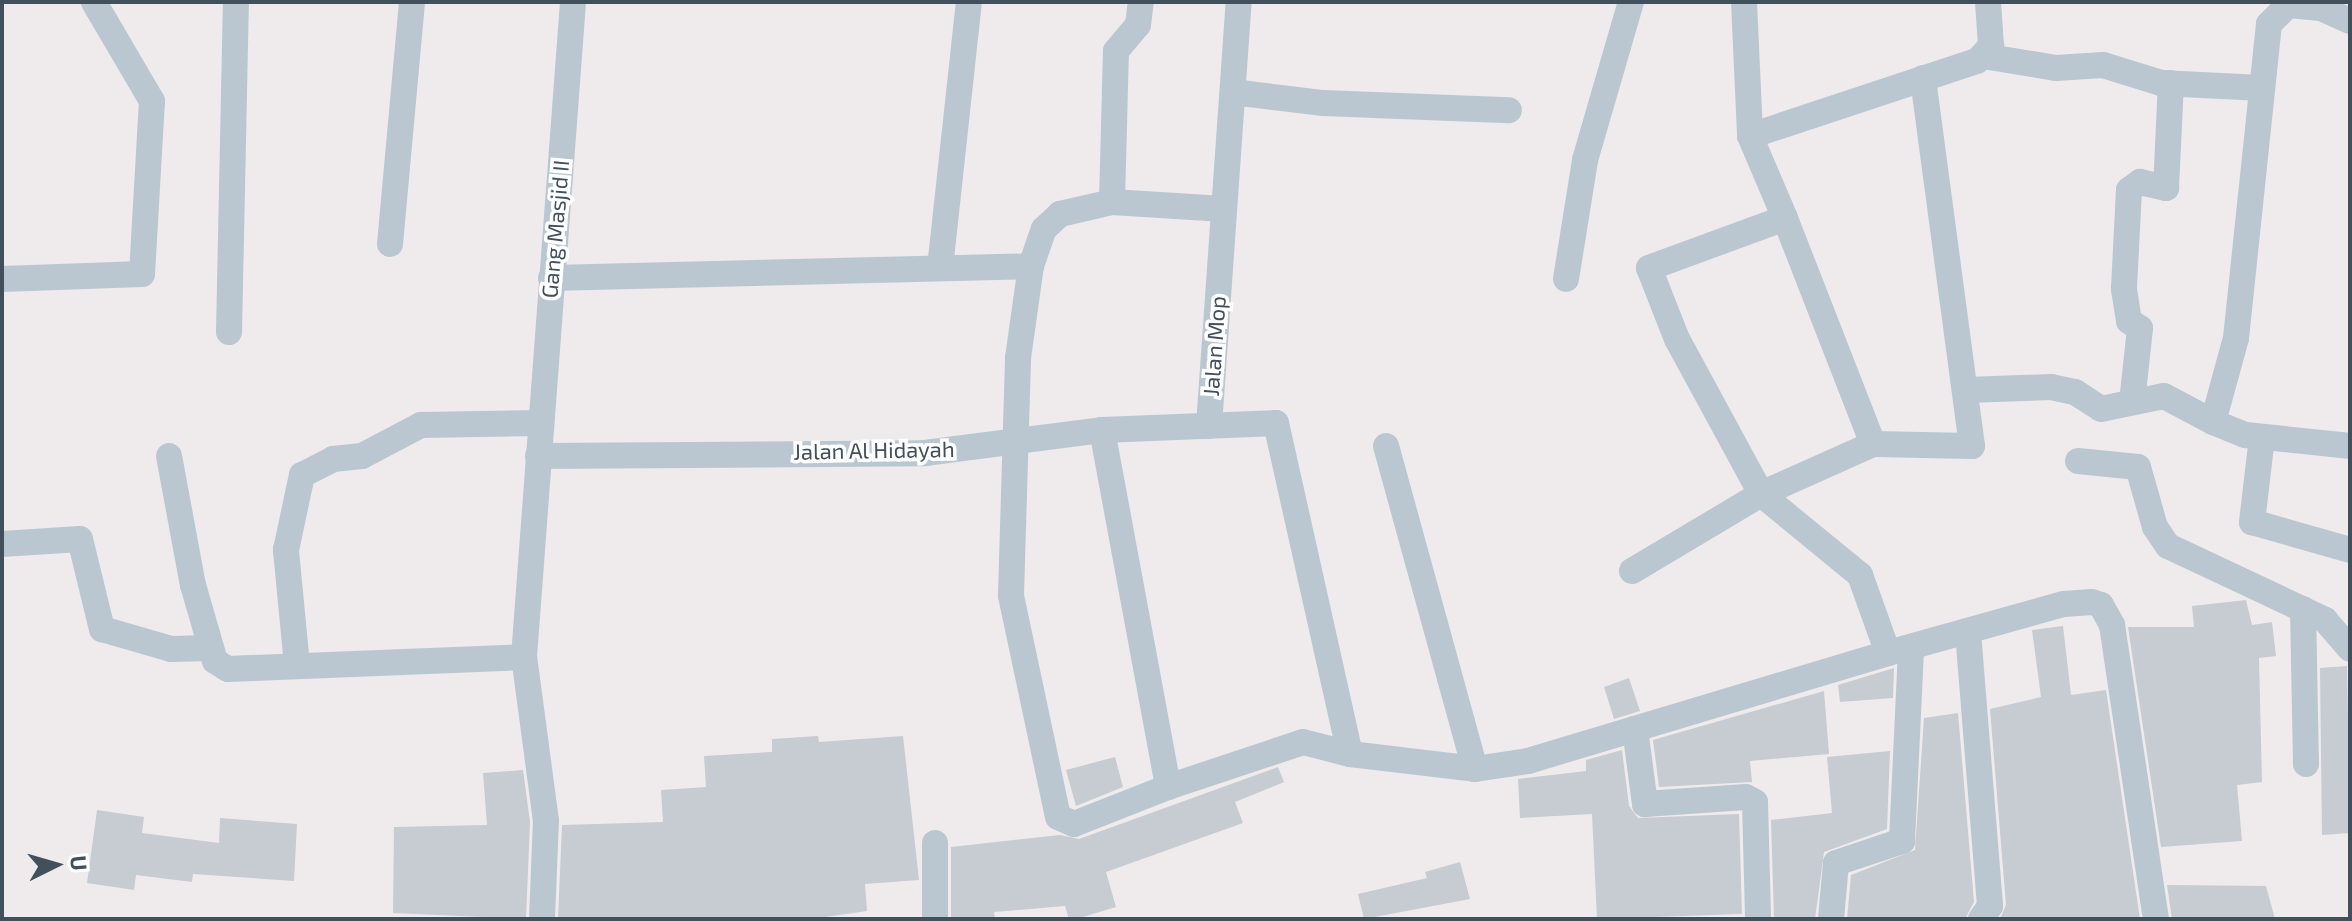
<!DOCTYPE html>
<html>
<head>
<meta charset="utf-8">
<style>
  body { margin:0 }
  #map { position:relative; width:2352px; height:921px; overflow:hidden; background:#efebec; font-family:"Exo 2",sans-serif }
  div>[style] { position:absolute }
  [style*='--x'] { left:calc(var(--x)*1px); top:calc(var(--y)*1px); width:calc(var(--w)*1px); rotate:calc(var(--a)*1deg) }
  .building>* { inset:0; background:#c7cbd2 }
  .street>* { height:26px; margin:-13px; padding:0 13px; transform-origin:13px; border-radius:13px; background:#bac7d0 }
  span { translate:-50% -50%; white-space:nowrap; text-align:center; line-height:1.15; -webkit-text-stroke:7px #fff; paint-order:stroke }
  .street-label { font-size:22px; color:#42505b }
  .frame { position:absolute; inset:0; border:4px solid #42505b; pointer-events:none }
  .north { position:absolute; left:16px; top:825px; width:80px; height:80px; -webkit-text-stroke:6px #fff; paint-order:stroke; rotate:85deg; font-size:22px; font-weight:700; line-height:32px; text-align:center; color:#42505b }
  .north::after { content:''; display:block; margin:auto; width:28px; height:36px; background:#42505b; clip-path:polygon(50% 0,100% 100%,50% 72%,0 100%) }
</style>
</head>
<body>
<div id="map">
  <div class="building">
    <i style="clip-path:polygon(2246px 600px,2252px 625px,2272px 622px,2276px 656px,2259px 658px,2262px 782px,2237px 785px,2242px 841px,2161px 847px,2128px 627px,2194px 627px,2192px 606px)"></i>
    <i style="clip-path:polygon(2063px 626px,2071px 695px,2106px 690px,2140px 919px,2000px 919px,2006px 905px,1990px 709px,2041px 697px,2032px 630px)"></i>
    <i style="clip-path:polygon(2347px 666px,2350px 833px,2322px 835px,2320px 668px)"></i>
    <i style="clip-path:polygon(1894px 668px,1893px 698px,1840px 702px,1838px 685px)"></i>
    <i style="clip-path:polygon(1629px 678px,1640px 711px,1614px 719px,1604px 687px)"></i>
    <i style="clip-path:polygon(1824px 691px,1829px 754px,1750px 761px,1752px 782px,1659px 787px,1653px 740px)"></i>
    <i style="clip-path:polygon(1958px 713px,1974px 902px,1965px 919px,1847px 919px,1851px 875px,1915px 850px,1924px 718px)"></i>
    <i style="clip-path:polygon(818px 736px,819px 742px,903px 736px,919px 880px,865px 884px,867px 911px,812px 919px,558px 919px,562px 825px,663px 822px,661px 790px,706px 787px,704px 756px,772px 752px,772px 739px)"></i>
    <i style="clip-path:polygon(1622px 750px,1629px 806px,1638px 818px,1739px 814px,1742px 914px,1597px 919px,1592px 814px,1520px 818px,1518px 779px,1586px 771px,1586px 760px)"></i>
    <i style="clip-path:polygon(1890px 751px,1887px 829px,1824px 852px,1815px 919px,1774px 919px,1771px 820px,1832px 813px,1827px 757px)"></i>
    <i style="clip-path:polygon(1115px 757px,1123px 787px,1076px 806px,1066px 770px)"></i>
    <i style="clip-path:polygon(1278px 767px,1284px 782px,1235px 802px,1243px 823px,1106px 872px,1116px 907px,1076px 919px,1069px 919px,1065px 906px,994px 912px,995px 919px,951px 919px,951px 847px,1060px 835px,1079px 839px)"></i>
    <i style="clip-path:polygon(523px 770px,530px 822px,526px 919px,393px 913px,394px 827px,487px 825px,483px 773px)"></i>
    <i style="clip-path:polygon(97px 810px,144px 817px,142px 833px,219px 843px,220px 818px,297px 824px,294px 881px,193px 874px,192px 882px,136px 875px,134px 890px,87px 883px)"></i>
    <i style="clip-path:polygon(1460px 862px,1470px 899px,1364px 919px,1358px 894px,1427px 878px,1425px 872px)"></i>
    <i style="clip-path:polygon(2167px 885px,2266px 886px,2275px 919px,2172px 919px)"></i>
  </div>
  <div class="street">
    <i style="--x:1744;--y:2;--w:134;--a:87.4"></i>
    <i style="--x:1750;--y:136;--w:89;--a:66.9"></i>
    <i style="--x:1785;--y:218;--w:145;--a:159.8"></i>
    <i style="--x:1649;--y:268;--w:76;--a:68.5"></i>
    <i style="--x:1677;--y:339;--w:176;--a:61.5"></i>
    <i style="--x:1761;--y:494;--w:128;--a:39.3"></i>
    <i style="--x:1860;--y:575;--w:83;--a:70.3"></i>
    <i style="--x:2350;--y:21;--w:32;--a:-156"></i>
    <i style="--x:2321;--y:8;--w:33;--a:-175"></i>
    <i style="--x:2288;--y:5;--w:27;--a:135"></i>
    <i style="--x:2269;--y:24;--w:316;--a:96"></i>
    <i style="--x:2236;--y:338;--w:87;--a:105.3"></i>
    <i style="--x:2213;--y:422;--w:35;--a:22"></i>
    <i style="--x:2246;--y:435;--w:105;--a:6"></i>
    <i style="--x:1983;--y:56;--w:74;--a:9.3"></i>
    <i style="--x:2056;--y:68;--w:47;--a:-3.7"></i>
    <i style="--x:2103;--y:65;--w:61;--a:17.2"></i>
    <i style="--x:2161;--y:83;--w:101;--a:2.8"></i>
    <i style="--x:1233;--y:92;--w:91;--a:7"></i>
    <i style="--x:1323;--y:103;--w:186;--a:2.2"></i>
    <i style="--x:1750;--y:136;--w:239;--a:-18.3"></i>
    <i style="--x:1977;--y:61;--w:21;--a:-47"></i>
    <i style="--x:1991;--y:46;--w:44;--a:-93.9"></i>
    <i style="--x:1112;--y:202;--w:151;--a:-88.5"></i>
    <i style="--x:1116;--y:51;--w:34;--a:-50"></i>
    <i style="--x:1138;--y:25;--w:23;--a:-83"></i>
    <i style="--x:390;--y:244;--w:243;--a:-84.8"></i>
    <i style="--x:940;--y:268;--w:268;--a:-83.8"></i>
    <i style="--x:551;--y:278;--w:480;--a:-1.4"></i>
    <i style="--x:2;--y:279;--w:140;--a:-2"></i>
    <i style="--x:142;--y:274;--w:173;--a:-86.7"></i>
    <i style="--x:152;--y:101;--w:115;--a:-120.4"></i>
    <i style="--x:1566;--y:279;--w:121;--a:-80.9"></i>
    <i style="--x:1585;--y:160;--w:165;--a:-73.8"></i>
    <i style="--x:229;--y:332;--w:330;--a:-88.8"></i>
    <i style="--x:1966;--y:390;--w:85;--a:-2"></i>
    <i style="--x:2051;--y:387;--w:25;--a:12"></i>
    <i style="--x:2075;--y:392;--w:31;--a:33"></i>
    <i style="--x:2101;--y:409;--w:64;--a:-11.7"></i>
    <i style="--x:2164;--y:396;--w:55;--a:28"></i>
    <i style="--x:2132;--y:402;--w:74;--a:-83.8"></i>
    <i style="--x:2140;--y:328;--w:13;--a:-148"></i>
    <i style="--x:2129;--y:321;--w:33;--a:-99"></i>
    <i style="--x:2124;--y:288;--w:98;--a:-87.1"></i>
    <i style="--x:2129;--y:190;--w:14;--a:-36"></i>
    <i style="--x:2140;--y:182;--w:27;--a:13"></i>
    <i style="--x:2166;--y:188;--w:105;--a:-87.3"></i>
    <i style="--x:1209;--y:426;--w:425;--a:-86"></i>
    <i style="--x:1102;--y:430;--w:363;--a:79.5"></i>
    <i style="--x:1168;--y:787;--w:142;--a:-18.4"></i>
    <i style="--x:1303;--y:742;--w:49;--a:14.3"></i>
    <i style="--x:1350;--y:754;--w:126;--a:6.8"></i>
    <i style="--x:1475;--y:769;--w:335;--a:-105.4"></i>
    <i style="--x:2262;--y:437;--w:86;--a:96.7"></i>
    <i style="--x:2252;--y:522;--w:102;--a:15.9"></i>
    <i style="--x:1873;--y:444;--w:99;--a:1.2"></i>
    <i style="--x:1972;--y:446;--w:371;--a:-97.6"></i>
    <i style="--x:169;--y:456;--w:131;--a:79.5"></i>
    <i style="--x:193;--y:585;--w:79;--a:73.9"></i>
    <i style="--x:215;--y:661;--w:15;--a:32"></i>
    <i style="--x:228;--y:669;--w:296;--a:-2.3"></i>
    <i style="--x:538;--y:456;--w:387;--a:-0.4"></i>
    <i style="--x:925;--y:453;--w:178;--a:-7.4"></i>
    <i style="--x:1102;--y:430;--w:174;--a:-2.3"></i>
    <i style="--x:1276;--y:423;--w:339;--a:77.4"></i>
    <i style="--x:2078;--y:461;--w:60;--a:5.7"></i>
    <i style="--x:2138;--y:467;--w:62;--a:74.2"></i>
    <i style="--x:2155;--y:527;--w:23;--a:56"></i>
    <i style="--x:2168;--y:546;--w:174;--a:25.2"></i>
    <i style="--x:2325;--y:620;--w:38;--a:49"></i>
    <i style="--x:2;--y:544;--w:78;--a:-3.7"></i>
    <i style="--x:80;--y:539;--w:93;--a:76.3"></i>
    <i style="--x:102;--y:629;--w:72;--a:16.2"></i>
    <i style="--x:171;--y:649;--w:40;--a:-1.4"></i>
    <i style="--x:1632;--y:571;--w:150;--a:-30.8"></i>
    <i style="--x:1761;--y:494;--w:123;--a:-24.1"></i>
    <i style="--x:1873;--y:444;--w:243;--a:-111.3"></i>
    <i style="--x:2303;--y:609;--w:155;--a:88.9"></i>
    <i style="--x:1968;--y:632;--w:275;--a:85.4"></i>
    <i style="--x:1990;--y:906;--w:16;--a:125"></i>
    <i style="--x:297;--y:665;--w:116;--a:-95.5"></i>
    <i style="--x:286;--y:550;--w:77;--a:-78"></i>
    <i style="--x:302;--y:475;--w:35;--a:-27"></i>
    <i style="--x:333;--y:459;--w:29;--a:-6"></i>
    <i style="--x:362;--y:456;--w:67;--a:-27.7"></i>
    <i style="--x:421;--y:425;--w:119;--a:-1"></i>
    <i style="--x:1635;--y:729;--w:76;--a:82.4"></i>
    <i style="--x:1645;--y:804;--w:101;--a:-4"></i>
    <i style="--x:1746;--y:797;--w:10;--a:29"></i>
    <i style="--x:1755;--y:802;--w:117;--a:88.5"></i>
    <i style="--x:1475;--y:769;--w:54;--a:-8.6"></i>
    <i style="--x:1528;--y:761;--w:376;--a:-16.7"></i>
    <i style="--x:1888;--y:653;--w:183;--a:-15.6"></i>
    <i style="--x:2064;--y:604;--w:28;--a:-4"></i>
    <i style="--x:2092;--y:602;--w:9;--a:18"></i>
    <i style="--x:2101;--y:605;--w:23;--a:61"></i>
    <i style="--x:2112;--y:625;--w:297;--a:81.5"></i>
    <i style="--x:1168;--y:787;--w:101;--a:158.5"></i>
    <i style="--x:1074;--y:824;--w:17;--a:-156"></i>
    <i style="--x:1058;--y:817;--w:227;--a:-102"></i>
    <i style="--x:1011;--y:595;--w:237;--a:-88.3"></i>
    <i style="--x:1018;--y:358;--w:93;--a:-82"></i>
    <i style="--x:1031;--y:266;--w:39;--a:-71"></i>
    <i style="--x:1044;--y:229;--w:22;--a:-43"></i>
    <i style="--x:1060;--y:214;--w:53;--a:-13"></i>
    <i style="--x:1112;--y:202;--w:112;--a:3.6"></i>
    <i style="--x:935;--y:843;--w:76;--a:90"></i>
    <i style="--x:542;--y:919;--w:98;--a:-87.7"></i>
    <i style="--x:546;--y:821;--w:165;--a:-97.6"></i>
    <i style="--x:524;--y:657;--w:657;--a:-85.72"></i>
    <i style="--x:1831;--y:919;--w:56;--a:-84.9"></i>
    <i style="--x:1836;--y:863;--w:70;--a:-18.4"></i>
    <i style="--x:1902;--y:841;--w:194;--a:-87.3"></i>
  </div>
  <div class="street-label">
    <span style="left:555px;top:229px;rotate:-85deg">Gang Masjid II</span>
    <span style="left:1214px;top:346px;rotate:-86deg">Jalan Mop</span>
    <span style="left:874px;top:450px;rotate:-1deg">Jalan Al Hidayah</span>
  </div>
  <div class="frame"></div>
  <div class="north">U</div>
</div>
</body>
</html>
